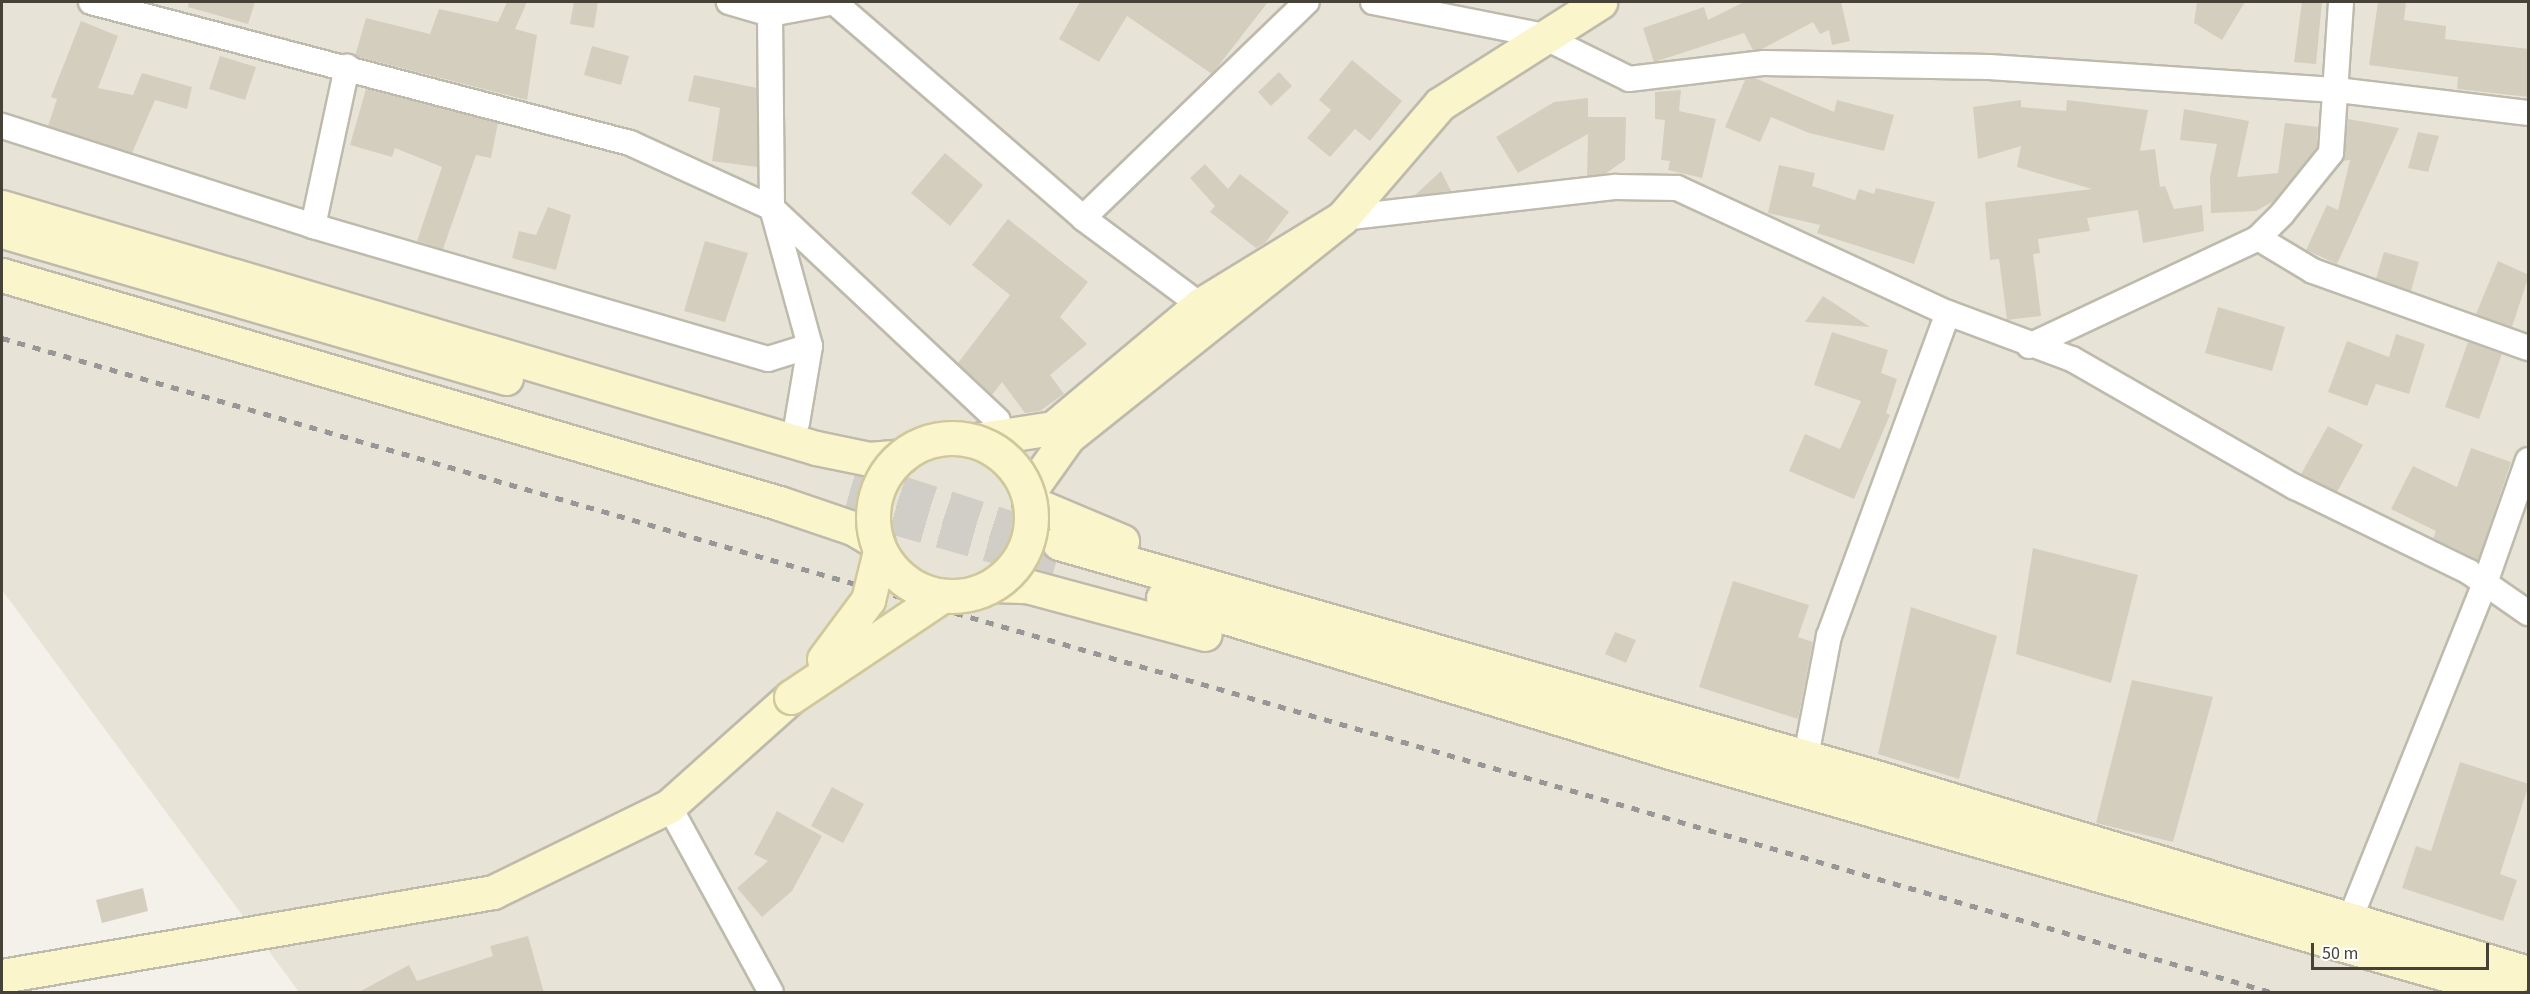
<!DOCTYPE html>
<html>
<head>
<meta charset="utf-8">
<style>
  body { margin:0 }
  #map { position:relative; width:2530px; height:994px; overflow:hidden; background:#f3f1e9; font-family:"Source Sans 3",sans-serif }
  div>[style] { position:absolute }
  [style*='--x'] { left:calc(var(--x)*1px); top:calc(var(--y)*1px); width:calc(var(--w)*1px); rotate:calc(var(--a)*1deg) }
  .residential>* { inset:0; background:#e7e4d7 }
  .building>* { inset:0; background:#d4cebf }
  .secondary-tunnel>* { height:33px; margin-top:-16.5px; transform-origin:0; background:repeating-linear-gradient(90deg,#d0cec6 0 33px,transparent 0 49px) }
  .roads { filter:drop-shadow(2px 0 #bebaac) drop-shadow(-2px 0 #bebaac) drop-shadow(0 2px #bebaac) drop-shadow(0 -2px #bebaac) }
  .street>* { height:24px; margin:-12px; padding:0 12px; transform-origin:12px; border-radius:12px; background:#fff }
  .secondary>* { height:33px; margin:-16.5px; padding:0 16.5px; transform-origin:16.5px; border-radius:16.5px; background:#fbf5cb }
  .rail>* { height:4.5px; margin-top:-2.25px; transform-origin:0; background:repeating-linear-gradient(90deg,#979797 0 8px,transparent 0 16px) }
  .bridges { filter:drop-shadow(2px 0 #d0c89b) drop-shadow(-2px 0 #d0c89b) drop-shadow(0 2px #d0c89b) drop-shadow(0 -2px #d0c89b) }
  .secondary-bridge>* { height:33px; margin:-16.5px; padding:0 16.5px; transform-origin:16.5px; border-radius:16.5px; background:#fbf5cb }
  .secondary-bridge>.ring { margin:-16.5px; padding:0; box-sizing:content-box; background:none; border:33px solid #fbf5cb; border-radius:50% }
  span { translate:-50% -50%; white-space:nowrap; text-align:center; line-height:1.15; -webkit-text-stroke:6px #fff; paint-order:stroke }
  .frame { position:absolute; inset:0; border:3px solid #464238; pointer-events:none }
  .scale { position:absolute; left:2311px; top:943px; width:178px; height:27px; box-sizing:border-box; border:3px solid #464238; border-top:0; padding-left:8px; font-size:18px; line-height:21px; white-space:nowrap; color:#464238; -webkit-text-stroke:4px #fff; paint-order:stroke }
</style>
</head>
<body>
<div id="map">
  <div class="residential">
    <i style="clip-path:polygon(2px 2px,2528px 2px,2528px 992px,299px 992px,2px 590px)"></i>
  </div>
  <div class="building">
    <i style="clip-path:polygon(189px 2px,255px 2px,248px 24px,188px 7px)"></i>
    <i style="clip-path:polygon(507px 2px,527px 2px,515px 29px,537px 35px,527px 100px,355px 56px,366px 18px,430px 34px,439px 9px,498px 22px)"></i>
    <i style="clip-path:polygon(574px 2px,598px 2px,594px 28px,570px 24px)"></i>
    <i style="clip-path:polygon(1080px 2px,1268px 2px,1212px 74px,1127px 16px,1099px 62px,1059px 39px)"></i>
    <i style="clip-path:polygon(1744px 2px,1841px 2px,1850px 41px,1832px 45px,1829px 30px,1820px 34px,1813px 22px,1762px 49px,1753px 50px,1744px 33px,1654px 62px,1643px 28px,1704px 7px,1708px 20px)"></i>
    <i style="clip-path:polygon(2197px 2px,2245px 2px,2222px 40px,2194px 23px)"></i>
    <i style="clip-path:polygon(2302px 2px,2322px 2px,2316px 64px,2294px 62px)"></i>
    <i style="clip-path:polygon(2378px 2px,2406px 2px,2404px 20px,2446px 26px,2445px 39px,2529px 49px,2529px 97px,2457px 89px,2458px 77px,2369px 65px)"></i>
    <i style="clip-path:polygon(81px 21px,118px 36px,98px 88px,133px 95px,142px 73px,192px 87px,187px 109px,155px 100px,132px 153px,48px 126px,57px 99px,51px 97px)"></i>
    <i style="clip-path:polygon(592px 46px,629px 56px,621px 85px,584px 75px)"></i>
    <i style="clip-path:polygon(220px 56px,256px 67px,245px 100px,209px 89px)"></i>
    <i style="clip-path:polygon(1352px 60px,1402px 101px,1370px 141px,1355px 129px,1330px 157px,1307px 138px,1331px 110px,1319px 100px)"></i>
    <i style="clip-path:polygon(1279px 72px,1292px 86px,1271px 106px,1258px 92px)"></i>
    <i style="clip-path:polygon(694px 75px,757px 88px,757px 167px,712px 161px,720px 108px,688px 101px)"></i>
    <i style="clip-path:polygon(1755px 78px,1834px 112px,1837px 100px,1894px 115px,1884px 151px,1809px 133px,1771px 117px,1760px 142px,1725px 127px,1745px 80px)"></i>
    <i style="clip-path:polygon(366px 89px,498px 123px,491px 158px,476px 155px,443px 249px,417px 241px,442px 167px,395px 148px,392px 157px,350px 145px)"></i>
    <i style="clip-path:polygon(1681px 90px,1679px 111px,1716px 119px,1702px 178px,1668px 170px,1670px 161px,1661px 160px,1665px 120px,1655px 119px,1655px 92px)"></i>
    <i style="clip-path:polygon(1588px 98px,1588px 117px,1626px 117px,1625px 160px,1605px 174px,1587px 176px,1588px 134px,1518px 173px,1496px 137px,1554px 102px)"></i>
    <i style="clip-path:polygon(2021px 100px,2021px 107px,2066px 111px,2067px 100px,2148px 110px,2140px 151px,2155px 149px,2160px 187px,2165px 186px,2174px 209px,2202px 205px,2204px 231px,2143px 243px,2138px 210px,2087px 218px,2090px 231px,2038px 239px,2040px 253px,2033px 254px,2041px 316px,2007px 320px,1999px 259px,1990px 260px,1985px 202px,2092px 189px,2017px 167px,2021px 146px,1978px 159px,1973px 107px)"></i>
    <i style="clip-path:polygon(2184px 109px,2249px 121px,2237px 177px,2278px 173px,2285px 123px,2318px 127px,2317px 148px,2274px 201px,2256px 211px,2211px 213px,2210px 177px,2217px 144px,2180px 140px)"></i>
    <i style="clip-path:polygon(2348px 119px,2399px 128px,2337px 264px,2306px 250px,2327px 205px,2338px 210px,2350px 160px,2343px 161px)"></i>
    <i style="clip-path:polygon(2418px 132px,2439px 136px,2428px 172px,2408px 168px)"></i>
    <i style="clip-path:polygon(945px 153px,983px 185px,950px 226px,911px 193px)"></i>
    <i style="clip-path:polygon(1205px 164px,1228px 189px,1240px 174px,1289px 212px,1265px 243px,1256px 248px,1210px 212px,1215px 206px,1190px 178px)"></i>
    <i style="clip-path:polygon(1779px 165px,1815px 173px,1812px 186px,1855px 200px,1859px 189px,1874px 194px,1876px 188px,1935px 202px,1914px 264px,1817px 233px,1820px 225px,1768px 213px)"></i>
    <i style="clip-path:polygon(1441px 171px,1451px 191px,1414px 196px)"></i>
    <i style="clip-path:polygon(548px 207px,571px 215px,556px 270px,512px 258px,519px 231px,536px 235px)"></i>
    <i style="clip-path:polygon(1008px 219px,1088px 282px,1060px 317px,1087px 344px,1050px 375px,1064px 394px,1040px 411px,1025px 413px,1002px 382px,992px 395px,958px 363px,1010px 295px,972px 265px)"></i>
    <i style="clip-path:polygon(705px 241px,748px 253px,725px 322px,684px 311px)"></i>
    <i style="clip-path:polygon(2384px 252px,2419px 262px,2411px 291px,2376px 279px)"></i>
    <i style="clip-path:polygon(2498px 261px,2529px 275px,2512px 327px,2476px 314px)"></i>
    <i style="clip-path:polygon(1823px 296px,1870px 327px,1805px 322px)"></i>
    <i style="clip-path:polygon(2218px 307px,2285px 327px,2272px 371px,2205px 353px)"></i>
    <i style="clip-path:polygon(1832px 332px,1888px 350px,1881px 373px,1897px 379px,1886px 413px,1890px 415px,1854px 499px,1789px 471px,1805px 434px,1840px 449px,1861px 401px,1814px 385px)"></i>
    <i style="clip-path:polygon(2396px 334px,2425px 344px,2409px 394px,2376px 384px,2367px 406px,2328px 392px,2347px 341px,2389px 357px)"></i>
    <i style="clip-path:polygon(2468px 342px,2502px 354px,2479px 419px,2445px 407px)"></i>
    <i style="clip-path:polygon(2328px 426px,2363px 445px,2337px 492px,2301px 474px)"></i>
    <i style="clip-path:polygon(2471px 448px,2511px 462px,2478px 561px,2433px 539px,2436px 531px,2391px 509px,2413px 466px,2457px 487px)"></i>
    <i style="clip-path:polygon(2033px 548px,2138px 575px,2111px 683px,2016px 654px)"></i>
    <i style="clip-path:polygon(1733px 581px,1809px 605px,1798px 637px,1813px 642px,1798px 719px,1699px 687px)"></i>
    <i style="clip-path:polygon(1911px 607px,1997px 636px,1959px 779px,1878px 754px)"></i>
    <i style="clip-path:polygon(1615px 632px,1636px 640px,1626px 663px,1605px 654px)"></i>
    <i style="clip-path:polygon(2132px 680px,2213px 697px,2173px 842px,2096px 823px)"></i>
    <i style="clip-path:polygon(2460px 762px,2529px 784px,2500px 874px,2517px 880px,2503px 921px,2402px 888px,2416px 846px,2431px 851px)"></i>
    <i style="clip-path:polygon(832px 787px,864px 804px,843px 843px,811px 826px)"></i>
    <i style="clip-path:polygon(777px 811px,822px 836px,792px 891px,762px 917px,737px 888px,768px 861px,754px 854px)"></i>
    <i style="clip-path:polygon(143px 888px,148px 911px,102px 923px,96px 900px)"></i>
    <i style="clip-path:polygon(528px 936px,544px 993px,357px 993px,409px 965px,417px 981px,493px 956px,490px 946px)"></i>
  </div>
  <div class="secondary-tunnel">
    <i style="--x:854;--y:477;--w:190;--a:17.8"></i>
    <i style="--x:846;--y:504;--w:218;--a:15.9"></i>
  </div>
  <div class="roads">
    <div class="street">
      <i style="--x:91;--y:2;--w:557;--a:14.66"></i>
      <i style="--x:630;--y:143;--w:156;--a:24.6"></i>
      <i style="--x:772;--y:208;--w:194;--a:-90.6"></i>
      <i style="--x:770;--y:14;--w:43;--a:-163.7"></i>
      <i style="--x:1373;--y:2;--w:170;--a:11.2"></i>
      <i style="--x:1540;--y:35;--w:99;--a:26.3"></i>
      <i style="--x:1629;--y:79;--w:136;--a:-6.8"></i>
      <i style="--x:1764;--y:63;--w:225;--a:1"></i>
      <i style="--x:1989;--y:67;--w:350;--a:3.8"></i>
      <i style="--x:2338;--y:90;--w:191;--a:6.9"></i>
      <i style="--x:770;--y:14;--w:65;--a:-10.6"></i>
      <i style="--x:834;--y:2;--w:330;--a:40.9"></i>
      <i style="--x:1083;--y:218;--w:146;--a:36.6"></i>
      <i style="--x:2;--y:126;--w:327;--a:17.8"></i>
      <i style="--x:313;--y:226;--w:474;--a:16.3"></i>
      <i style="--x:768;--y:359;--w:44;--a:-17.2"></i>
      <i style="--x:810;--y:346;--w:143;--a:-105.4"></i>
      <i style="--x:774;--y:210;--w:307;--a:43.2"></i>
      <i style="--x:1083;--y:218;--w:311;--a:-44"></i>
      <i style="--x:1342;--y:218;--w:276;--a:-6.5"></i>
      <i style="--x:1616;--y:187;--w:61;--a:0.9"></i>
      <i style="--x:1677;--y:188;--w:298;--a:24.8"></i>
      <i style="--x:1948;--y:313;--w:132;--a:20.4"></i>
      <i style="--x:2072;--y:359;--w:257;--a:29.9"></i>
      <i style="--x:2295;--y:487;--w:194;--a:26"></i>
      <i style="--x:2469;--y:572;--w:72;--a:34.8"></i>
      <i style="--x:313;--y:226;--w:163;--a:-77.9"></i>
      <i style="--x:2258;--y:238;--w:64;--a:31"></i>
      <i style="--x:2313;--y:271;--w:228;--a:19.7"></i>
      <i style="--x:2029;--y:346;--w:253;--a:-25.2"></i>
      <i style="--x:2258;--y:238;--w:34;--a:-45"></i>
      <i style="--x:2282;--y:214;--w:78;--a:-51.2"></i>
      <i style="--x:2331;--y:153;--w:151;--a:-86.2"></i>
      <i style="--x:797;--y:423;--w:78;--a:-80.4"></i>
      <i style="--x:1803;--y:772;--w:138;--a:-79.2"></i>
      <i style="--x:1829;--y:636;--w:344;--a:-69.8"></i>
      <i style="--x:669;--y:806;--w:212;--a:61.3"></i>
      <i style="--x:2350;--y:919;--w:362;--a:-68.1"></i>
      <i style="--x:2485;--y:583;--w:130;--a:-70.7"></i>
    </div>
    <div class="secondary">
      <i style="--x:2;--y:207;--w:849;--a:16.49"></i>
      <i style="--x:816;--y:448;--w:54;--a:11.7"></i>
      <i style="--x:869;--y:459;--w:33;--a:-5"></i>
      <i style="--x:1342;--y:218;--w:150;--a:-49.3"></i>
      <i style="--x:1440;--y:104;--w:190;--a:-32.5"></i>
      <i style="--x:2;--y:231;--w:525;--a:16.26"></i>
      <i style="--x:2;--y:275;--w:810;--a:16.35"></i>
      <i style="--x:779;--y:503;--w:78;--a:18.7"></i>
      <i style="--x:853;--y:528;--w:29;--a:31"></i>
      <i style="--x:975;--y:440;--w:79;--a:-8.7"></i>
      <i style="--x:1053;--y:428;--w:192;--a:-39.9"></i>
      <i style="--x:1200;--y:305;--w:167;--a:-31.5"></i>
      <i style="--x:1342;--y:218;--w:351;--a:141.4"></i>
      <i style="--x:1068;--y:437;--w:69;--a:125.5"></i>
      <i style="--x:1029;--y:502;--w:101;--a:22.8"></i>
      <i style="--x:1059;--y:543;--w:853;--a:15.99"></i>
      <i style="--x:1879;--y:778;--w:678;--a:16.72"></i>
      <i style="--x:994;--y:585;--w:33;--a:2"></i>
      <i style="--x:1027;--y:586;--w:184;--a:15.1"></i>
      <i style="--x:1163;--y:598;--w:530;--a:16.9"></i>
      <i style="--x:1670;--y:752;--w:872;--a:15.98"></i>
      <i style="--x:2;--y:976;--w:498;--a:-9.7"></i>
      <i style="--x:493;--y:892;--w:196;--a:-26"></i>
      <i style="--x:669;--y:806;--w:164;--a:-41.8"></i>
    </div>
  </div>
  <div class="rail">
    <i style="--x:2;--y:338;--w:2361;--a:16.08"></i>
  </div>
  <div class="bridges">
    <div class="secondary-bridge">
      <i class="ring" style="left:873px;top:438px;width:125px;height:125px"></i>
      <i style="--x:824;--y:659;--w:74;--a:-53.3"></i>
      <i style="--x:868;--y:600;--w:50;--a:-76.2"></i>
      <i style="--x:791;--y:697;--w:182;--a:-33.8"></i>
    </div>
  </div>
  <div class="frame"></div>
  <div class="scale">50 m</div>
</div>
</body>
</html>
